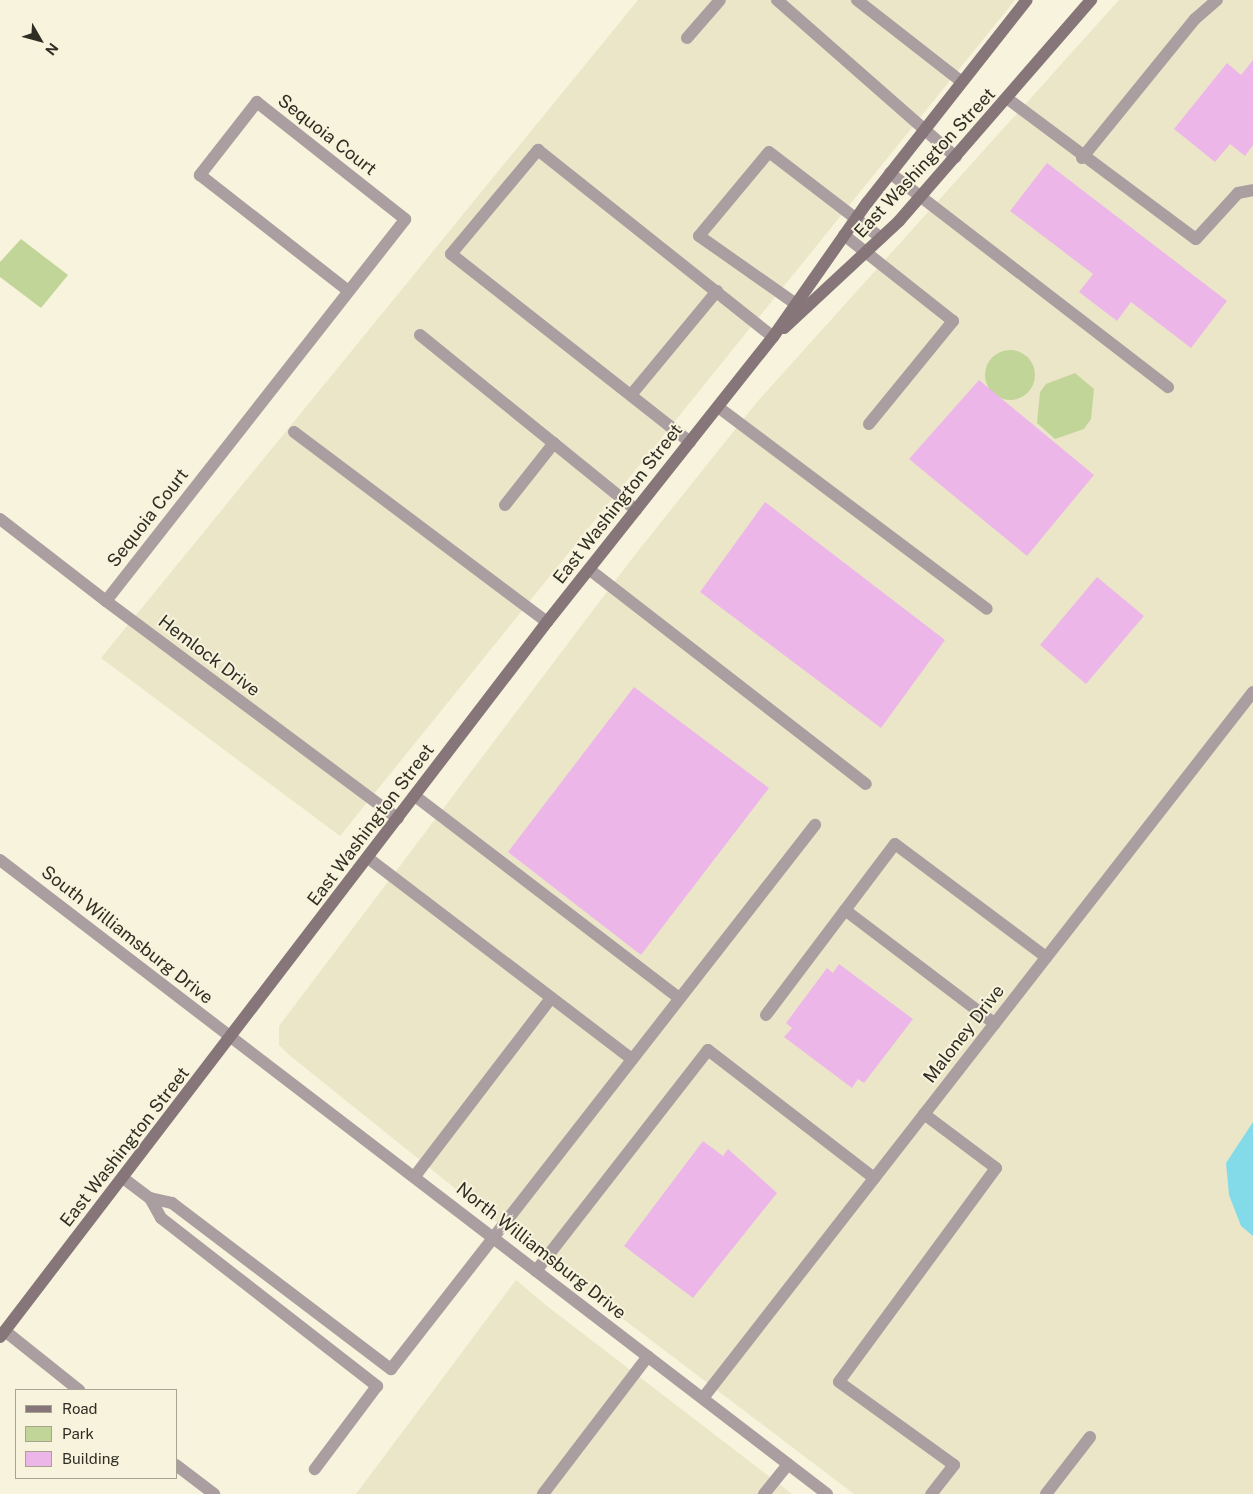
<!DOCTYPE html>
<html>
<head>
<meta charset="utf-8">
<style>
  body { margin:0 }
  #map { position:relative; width:1253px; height:1494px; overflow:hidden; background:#f7f3dc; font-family:"Public Sans",sans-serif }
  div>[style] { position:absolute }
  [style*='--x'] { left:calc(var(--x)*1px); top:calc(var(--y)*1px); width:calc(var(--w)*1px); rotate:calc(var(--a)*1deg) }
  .built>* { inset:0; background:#ece6c9 }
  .green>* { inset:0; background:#c2d598 }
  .round { border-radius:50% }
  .water>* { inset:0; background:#83dbea }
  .building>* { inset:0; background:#ecb7e8 }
  .lane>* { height:12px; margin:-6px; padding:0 6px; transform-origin:6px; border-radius:6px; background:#aa9ea1 }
  .street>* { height:12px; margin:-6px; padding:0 6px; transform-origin:6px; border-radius:6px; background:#aa9ea1 }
  .secondary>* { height:12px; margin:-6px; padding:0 6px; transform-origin:6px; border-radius:6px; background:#86767a }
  span { translate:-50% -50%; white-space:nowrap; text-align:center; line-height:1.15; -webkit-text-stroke:4px #f7f3dc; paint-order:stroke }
  .street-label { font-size:18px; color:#2f2d24 }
  .legend { position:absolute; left:15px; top:1389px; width:162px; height:90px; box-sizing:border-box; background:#f7f3dc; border:1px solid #a7a492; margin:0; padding:6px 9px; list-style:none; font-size:15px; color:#2f2d24 }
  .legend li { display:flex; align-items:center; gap:10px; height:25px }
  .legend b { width:25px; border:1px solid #a7a492 }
  .north { position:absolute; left:15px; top:15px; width:50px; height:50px; -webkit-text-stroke:4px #f7f3dc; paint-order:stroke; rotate:128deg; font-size:14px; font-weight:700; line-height:20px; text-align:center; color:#2f2d24 }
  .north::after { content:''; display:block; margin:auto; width:18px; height:22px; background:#2f2d24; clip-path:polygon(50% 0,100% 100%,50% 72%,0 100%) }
</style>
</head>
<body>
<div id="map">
  <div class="built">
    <i style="clip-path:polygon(638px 0,1015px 0,340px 836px,101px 658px)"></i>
    <i style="clip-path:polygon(1119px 0,1253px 0,1253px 1494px,854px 1494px,528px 1247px,288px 1054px,279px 1045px,279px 1026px,634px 556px,757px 402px)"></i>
    <i style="clip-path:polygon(516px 1280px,547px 1306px,792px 1494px,356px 1494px)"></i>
  </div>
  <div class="green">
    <i style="clip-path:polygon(21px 239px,68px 275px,41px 308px,0 277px,0 262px)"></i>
    <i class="round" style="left:985px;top:350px;width:50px;height:50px"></i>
    <i style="clip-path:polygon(1075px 373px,1094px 389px,1091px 419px,1084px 429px,1055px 439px,1037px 423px,1040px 392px,1046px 384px)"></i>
  </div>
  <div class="water">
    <i style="clip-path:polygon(1253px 1122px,1253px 1236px,1241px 1226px,1229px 1195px,1226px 1163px)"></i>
  </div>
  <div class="building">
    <i style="clip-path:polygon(1253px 60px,1253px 145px,1245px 156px,1230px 144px,1215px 162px,1174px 129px,1227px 63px,1241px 75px)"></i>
    <i style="clip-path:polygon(1047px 163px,1227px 301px,1191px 348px,1131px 302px,1117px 321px,1079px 292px,1093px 274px,1010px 211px)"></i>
    <i style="clip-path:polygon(979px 380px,1094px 475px,1027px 556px,909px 459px)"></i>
    <i style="clip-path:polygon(765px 502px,945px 640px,881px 728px,700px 592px)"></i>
    <i style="clip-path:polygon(1097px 577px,1144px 616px,1086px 684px,1040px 645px)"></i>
    <i style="clip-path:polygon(634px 687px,769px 788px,641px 955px,508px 852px)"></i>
    <i style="clip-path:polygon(839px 964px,913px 1019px,864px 1083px,858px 1079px,852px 1088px,784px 1037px,792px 1028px,786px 1023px,827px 968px,833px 973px)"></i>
    <i style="clip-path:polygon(703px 1141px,723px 1156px,728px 1149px,777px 1193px,693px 1298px,624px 1246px)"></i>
  </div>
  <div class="lane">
    <i style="--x:777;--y:0;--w:238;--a:41.3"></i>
    <i style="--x:857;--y:0;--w:133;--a:38"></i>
    <i style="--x:687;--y:38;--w:50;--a:-49"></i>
    <i style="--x:1008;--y:99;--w:234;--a:36.7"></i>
    <i style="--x:1196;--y:239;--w:62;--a:-47.6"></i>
    <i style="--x:1238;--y:193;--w:15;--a:-11"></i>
    <i style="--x:1082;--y:158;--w:179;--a:-50.9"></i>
    <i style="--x:1195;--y:19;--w:29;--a:-41"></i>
    <i style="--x:890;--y:173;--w:351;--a:37.6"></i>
    <i style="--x:844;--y:235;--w:139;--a:38.3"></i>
    <i style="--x:953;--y:321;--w:133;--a:129.2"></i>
    <i style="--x:803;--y:309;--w:127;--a:-144.9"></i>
    <i style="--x:699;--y:236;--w:109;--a:-50.2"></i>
    <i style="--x:769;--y:152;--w:141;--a:37.5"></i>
    <i style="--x:420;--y:335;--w:278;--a:39"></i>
    <i style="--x:631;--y:395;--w:135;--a:-50.4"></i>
    <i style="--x:718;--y:407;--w:336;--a:36.9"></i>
    <i style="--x:294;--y:432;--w:316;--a:36.9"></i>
    <i style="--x:690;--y:442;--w:304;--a:-141.8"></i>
    <i style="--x:451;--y:254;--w:136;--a:-50.1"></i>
    <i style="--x:538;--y:150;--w:300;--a:38.5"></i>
    <i style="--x:505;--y:505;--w:79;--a:-51.7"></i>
    <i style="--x:0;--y:519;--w:134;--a:37.7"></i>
    <i style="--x:106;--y:601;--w:485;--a:-51.9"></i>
    <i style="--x:405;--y:219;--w:189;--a:-141.7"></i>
    <i style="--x:257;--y:102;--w:93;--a:128"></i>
    <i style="--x:200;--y:175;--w:187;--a:38"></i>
    <i style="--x:590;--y:570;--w:349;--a:37.8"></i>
    <i style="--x:415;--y:796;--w:332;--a:37.4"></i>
    <i style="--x:368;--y:858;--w:332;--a:37.3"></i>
    <i style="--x:845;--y:910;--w:188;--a:37.2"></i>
    <i style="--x:766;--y:1015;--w:214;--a:-53"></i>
    <i style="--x:895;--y:844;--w:189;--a:36.8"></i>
    <i style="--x:924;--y:1114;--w:90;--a:36.9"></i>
    <i style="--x:996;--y:1168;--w:265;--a:126.3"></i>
    <i style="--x:839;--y:1382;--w:142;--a:35.8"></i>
    <i style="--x:954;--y:1465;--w:37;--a:128"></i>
    <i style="--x:415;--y:1176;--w:224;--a:-52.6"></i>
    <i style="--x:123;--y:1178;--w:34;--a:37"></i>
    <i style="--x:150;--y:1198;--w:23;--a:13"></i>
    <i style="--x:172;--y:1203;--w:275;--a:37.2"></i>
    <i style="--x:391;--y:1369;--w:690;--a:-52.07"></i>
    <i style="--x:150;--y:1198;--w:23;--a:61"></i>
    <i style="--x:161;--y:1218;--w:274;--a:37.9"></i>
    <i style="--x:377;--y:1386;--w:104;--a:126.8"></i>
    <i style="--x:536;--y:1271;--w:280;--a:-52.1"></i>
    <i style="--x:708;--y:1050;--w:210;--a:37.6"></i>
    <i style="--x:5;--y:1331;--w:95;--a:38.6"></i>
    <i style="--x:176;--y:1465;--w:48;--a:37.3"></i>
    <i style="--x:543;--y:1494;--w:173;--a:-52.7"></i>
    <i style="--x:764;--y:1494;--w:38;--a:-51"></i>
    <i style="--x:1046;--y:1494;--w:72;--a:-52.3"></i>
  </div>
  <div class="street">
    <i style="--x:106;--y:601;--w:364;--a:36.7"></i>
    <i style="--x:0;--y:860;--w:1042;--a:37.47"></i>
    <i style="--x:703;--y:1398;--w:895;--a:-52.08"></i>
  </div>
  <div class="secondary">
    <i style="--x:784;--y:328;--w:157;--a:-42.9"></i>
    <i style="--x:899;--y:221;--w:293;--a:-49"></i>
    <i style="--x:0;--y:1337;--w:900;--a:-52.58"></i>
    <i style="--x:547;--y:622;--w:364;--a:-51.6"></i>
    <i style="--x:773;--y:337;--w:164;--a:-55"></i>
    <i style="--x:867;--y:203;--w:258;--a:-51.8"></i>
  </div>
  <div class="street-label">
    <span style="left:327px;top:135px;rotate:38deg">Sequoia Court</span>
    <span style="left:925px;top:163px;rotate:-47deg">East Washington Street</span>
    <span style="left:618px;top:504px;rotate:-52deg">East Washington Street</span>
    <span style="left:148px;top:518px;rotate:-52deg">Sequoia Court</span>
    <span style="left:209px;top:656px;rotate:37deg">Hemlock Drive</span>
    <span style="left:371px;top:825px;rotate:-53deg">East Washington Street</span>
    <span style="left:127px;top:935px;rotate:38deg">South Williamsburg Drive</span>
    <span style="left:964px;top:1034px;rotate:-52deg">Maloney Drive</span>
    <span style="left:125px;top:1147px;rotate:-52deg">East Washington Street</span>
    <span style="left:541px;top:1251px;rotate:38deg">North Williamsburg Drive</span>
  </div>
  <ul class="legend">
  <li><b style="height:6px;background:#86767a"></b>Road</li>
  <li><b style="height:14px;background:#c2d598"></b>Park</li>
  <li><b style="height:14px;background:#ecb7e8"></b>Building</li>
  </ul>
  <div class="north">N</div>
</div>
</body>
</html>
